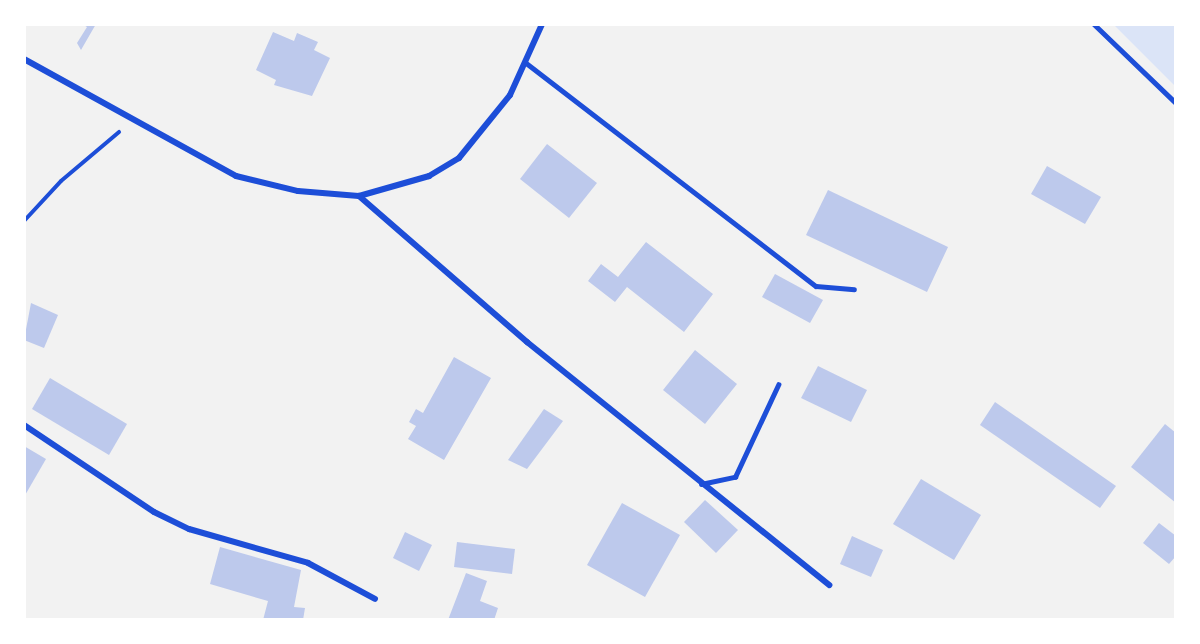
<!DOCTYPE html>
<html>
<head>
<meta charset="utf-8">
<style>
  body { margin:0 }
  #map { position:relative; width:1200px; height:644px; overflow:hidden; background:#f2f2f2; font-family:Montserrat,sans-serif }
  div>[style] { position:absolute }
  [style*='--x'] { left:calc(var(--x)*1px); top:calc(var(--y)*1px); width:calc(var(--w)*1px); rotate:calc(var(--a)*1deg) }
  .green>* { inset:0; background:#dbe4f7 }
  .building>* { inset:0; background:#bdc9ec }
  .path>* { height:4px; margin:-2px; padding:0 2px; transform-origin:2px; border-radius:2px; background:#1d4ed8 }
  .service>* { height:4.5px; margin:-2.25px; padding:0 2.25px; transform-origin:2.25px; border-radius:2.25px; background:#1d4ed8 }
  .minor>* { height:6px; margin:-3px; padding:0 3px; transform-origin:3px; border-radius:3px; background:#1d4ed8 }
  span { translate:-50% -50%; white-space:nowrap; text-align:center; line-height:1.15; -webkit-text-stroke:5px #fff; paint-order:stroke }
  .frame { position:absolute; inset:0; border:26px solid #fff; pointer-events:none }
</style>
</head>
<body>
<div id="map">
  <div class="green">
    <i style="clip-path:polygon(1113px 24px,1176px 24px,1176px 87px)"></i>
  </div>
  <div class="building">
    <i style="clip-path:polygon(82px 24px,96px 24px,81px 50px,77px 43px,87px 27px)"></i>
    <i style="clip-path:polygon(273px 32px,294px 41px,297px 33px,318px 42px,314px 50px,330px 58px,312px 96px,274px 85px,276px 80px,256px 70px)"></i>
    <i style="clip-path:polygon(547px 144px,597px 183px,569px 218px,520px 179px)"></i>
    <i style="clip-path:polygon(1047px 166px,1101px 197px,1085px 224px,1031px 194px)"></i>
    <i style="clip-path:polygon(828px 190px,948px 247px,927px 292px,806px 235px)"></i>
    <i style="clip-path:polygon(646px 242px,713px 294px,684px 332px,627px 287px,615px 302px,588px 281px,601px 264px,618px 277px)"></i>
    <i style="clip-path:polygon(775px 274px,823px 300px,810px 323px,762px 297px)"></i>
    <i style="clip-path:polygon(31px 303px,58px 315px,44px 348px,24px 340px)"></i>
    <i style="clip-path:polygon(695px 350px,737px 384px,705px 424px,663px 390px)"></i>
    <i style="clip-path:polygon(454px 357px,491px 378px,444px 460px,408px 439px,416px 426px,409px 422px,416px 409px,423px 413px)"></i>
    <i style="clip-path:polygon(818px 366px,867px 390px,851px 422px,801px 398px)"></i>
    <i style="clip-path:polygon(50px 378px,127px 424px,109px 455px,32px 409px)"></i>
    <i style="clip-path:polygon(995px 402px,1116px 486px,1100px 508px,980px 425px)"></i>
    <i style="clip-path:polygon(544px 409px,563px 421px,527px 469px,508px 460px)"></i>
    <i style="clip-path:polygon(1165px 424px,1176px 433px,1176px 503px,1131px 467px)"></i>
    <i style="clip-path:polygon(24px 446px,46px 459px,24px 497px)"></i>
    <i style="clip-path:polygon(921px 479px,981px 515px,954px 560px,893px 524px)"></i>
    <i style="clip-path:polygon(705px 500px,738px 530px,716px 553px,684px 522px)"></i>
    <i style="clip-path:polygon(622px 503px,680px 535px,645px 597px,587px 565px)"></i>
    <i style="clip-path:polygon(1159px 523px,1176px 536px,1176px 556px,1169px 564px,1143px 543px)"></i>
    <i style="clip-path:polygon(405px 532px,432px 545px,419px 571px,393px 558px)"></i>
    <i style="clip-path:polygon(852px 536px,883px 550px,871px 577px,840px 564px)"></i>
    <i style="clip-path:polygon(457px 542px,515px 549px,512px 574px,454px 567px)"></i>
    <i style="clip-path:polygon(220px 547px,301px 570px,294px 607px,305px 608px,303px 620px,263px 620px,268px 601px,210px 584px)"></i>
    <i style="clip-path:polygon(466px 573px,487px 581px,480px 601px,498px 608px,494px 620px,448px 620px)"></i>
  </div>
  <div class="path">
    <i style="--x:24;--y:221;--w:54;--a:-47.2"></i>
    <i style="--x:61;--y:181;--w:76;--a:-40.2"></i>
  </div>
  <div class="service">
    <i style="--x:1094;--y:24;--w:114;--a:43.9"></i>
    <i style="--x:525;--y:62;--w:367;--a:37.6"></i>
    <i style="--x:816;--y:286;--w:38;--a:5"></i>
    <i style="--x:701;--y:484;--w:35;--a:-12"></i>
    <i style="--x:735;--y:477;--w:102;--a:-64.9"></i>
  </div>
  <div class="minor">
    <i style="--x:24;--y:59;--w:242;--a:28.9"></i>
    <i style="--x:236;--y:176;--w:64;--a:13.6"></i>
    <i style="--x:298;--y:191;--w:61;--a:4.7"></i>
    <i style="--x:359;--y:196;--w:73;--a:-15.9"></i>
    <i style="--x:429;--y:176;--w:35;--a:-31"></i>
    <i style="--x:459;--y:158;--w:81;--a:-51"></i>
    <i style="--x:510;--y:95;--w:78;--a:-65.7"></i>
    <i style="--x:359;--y:196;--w:223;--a:41"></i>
    <i style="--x:527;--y:342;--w:388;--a:38.8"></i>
    <i style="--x:24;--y:425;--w:156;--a:33.8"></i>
    <i style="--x:154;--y:512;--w:39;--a:26"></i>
    <i style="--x:189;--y:529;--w:124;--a:15.9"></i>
    <i style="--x:308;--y:563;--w:76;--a:28.2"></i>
  </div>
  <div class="frame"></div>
</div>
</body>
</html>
